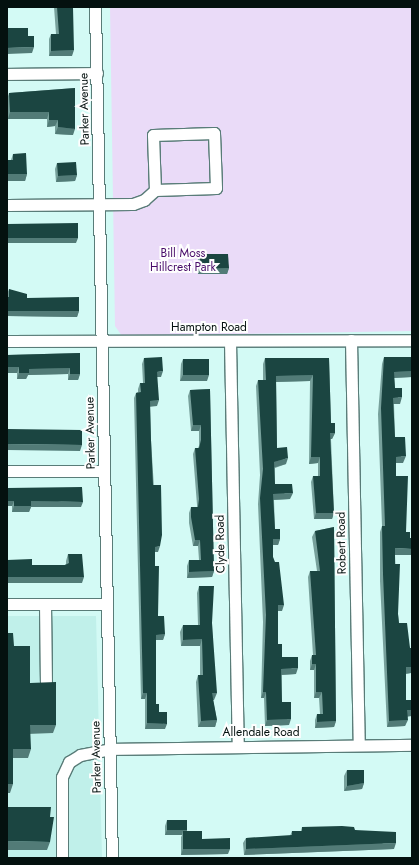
<!DOCTYPE html>
<html>
<head>
<meta charset="utf-8">
<style>
  body { margin:0 }
  #map { position:relative; width:419px; height:865px; overflow:hidden; background:#d3faf5; font-family:Jost,sans-serif }
  div>[style] { position:absolute }
  [style*='--x'] { left:calc(var(--x)*1px); top:calc(var(--y)*1px); width:calc(var(--w)*1px); rotate:calc(var(--a)*1deg) }
  .built>* { inset:0; background:#c0f0ea }
  .green>* { inset:0; background:#eadbf8 }
  .roads { filter:drop-shadow(1px 0 #597c78) drop-shadow(-1px 0 #597c78) drop-shadow(0 1px #597c78) drop-shadow(0 -1px #597c78) }
  .minor>* { height:11px; margin:-5.5px; padding:0 5.5px; transform-origin:5.5px; border-radius:5.5px; background:#fff }
  .wall>* { inset:0; background:#77a09b }
  .shaded-wall>* { inset:0; background:#527b77 }
  .building>* { inset:0; background:#1b4541 }
  span { translate:-50% -50%; white-space:nowrap; text-align:center; line-height:1.15; -webkit-text-stroke:4px #fefefe; paint-order:stroke }
  .street-label { font-size:12px; color:#04110f }
  .park-label { font-size:12px; color:#480b69 }
  .frame { position:absolute; inset:0; border:8px solid #04110f; pointer-events:none }
</style>
</head>
<body>
<div id="map">
  <div class="built">
    <i style="clip-path:polygon(7px 616px,96px 616px,102px 858px,7px 858px)"></i>
  </div>
  <div class="green">
    <i style="clip-path:polygon(110px 7px,412px 7px,412px 331px,122px 336px,115px 326px)"></i>
  </div>
  <div class="roads">
    <div class="minor">
      <i style="--x:95;--y:7;--w:851;--a:88.86"></i>
      <i style="--x:7;--y:74;--w:90;--a:-0.6"></i>
      <i style="--x:7;--y:205;--w:126;--a:-0.5"></i>
      <i style="--x:133;--y:204;--w:12;--a:-20"></i>
      <i style="--x:144;--y:200;--w:15;--a:-42"></i>
      <i style="--x:155;--y:190;--w:55;--a:-92.1"></i>
      <i style="--x:153;--y:135;--w:61;--a:-1.9"></i>
      <i style="--x:214;--y:133;--w:55;--a:87.9"></i>
      <i style="--x:216;--y:188;--w:61;--a:178.1"></i>
      <i style="--x:351;--y:340;--w:405;--a:88.9"></i>
      <i style="--x:7;--y:341;--w:405;--a:-0.1"></i>
      <i style="--x:230;--y:341;--w:405;--a:88.9"></i>
      <i style="--x:7;--y:471;--w:97;--a:0"></i>
      <i style="--x:7;--y:604;--w:100;--a:0"></i>
      <i style="--x:45;--y:604;--w:78;--a:89.3"></i>
      <i style="--x:62;--y:858;--w:81;--a:-90"></i>
      <i style="--x:62;--y:777;--w:17;--a:-65"></i>
      <i style="--x:69;--y:762;--w:13;--a:-32"></i>
      <i style="--x:80;--y:755;--w:31;--a:-11"></i>
      <i style="--x:110;--y:749;--w:302;--a:-0.8"></i>
    </div>
  </div>
  <div class="wall">
    <i style="clip-path:polygon(54px 7px,73px 7px,72px 56px,49px 56px,49px 39px,51px 34px,56px 34px)"></i>
    <i style="clip-path:polygon(75px 88px,73px 135px,55px 134px,55px 126px,47px 127px,47px 119px,8px 119px,7px 99px,9px 93px)"></i>
    <i style="clip-path:polygon(13px 154px,27px 174px,25px 181px,11px 160px)"></i>
    <i style="clip-path:polygon(57px 163px,77px 175px,75px 181px,56px 182px,55px 169px)"></i>
    <i style="clip-path:polygon(200px 254px,229px 268px,227px 274px,198px 274px,198px 260px)"></i>
    <i style="clip-path:polygon(9px 289px,27px 298px,79px 311px,77px 317px,7px 316px,7px 294px)"></i>
    <i style="clip-path:polygon(80px 353px,80px 374px,78px 380px,68px 380px,68px 374px,28px 375px,26px 379px,17px 379px,17px 373px,7px 373px,7px 355px)"></i>
    <i style="clip-path:polygon(384px 357px,412px 357px,412px 377px,394px 378px,395px 388px,400px 404px,394px 404px,395px 437px,403px 463px,396px 463px,395px 555px,398px 614px,399px 623px,410px 648px,412px 648px,412px 670px,411px 673px,406px 674px,406px 700px,408px 716px,405px 726px,387px 727px,380px 581px,380px 532px,382px 526px,378px 414px,382px 364px)"></i>
    <i style="clip-path:polygon(144px 358px,161px 377px,157px 377px,157px 406px,150px 406px,151px 440px,158px 552px,155px 552px,155px 566px,158px 616px,165px 634px,163px 640px,156px 640px,156px 704px,165px 729px,145px 729px,145px 699px,141px 699px,134px 398px,136px 393px,138px 392px,138px 389px,140px 383px,143px 383px,142px 364px)"></i>
    <i style="clip-path:polygon(265px 358px,329px 358px,331px 423px,335px 433px,332px 439px,331px 439px,334px 513px,332px 519px,314px 519px,311px 482px,313px 476px,318px 476px,318px 463px,309px 464px,310px 381px,276px 382px,277px 448px,286px 464px,275px 468px,275px 484px,290px 499px,274px 500px,275px 529px,280px 539px,278px 545px,273px 545px,273px 557px,282px 611px,278px 611px,278px 644px,282px 657px,296px 674px,282px 675px,282px 702px,289px 725px,265px 726px,264px 698px,261px 698px,263px 622px,258px 504px,260px 475px,256px 386px,258px 380px,263px 380px,263px 364px)"></i>
    <i style="clip-path:polygon(183px 359px,207px 381px,180px 381px,181px 364px)"></i>
    <i style="clip-path:polygon(210px 389px,214px 571px,212px 577px,187px 578px,187px 566px,189px 560px,199px 560px,198px 546px,193px 546px,189px 523px,189px 513px,191px 507px,197px 507px,197px 505px,193px 454px,195px 448px,198px 448px,199px 446px,199px 431px,191px 431px,188px 396px,190px 390px)"></i>
    <i style="clip-path:polygon(7px 488px,81px 507px,31px 507px,29px 512px,12px 512px,12px 506px,7px 506px)"></i>
    <i style="clip-path:polygon(334px 527px,336px 721px,334px 727px,315px 728px,315px 720px,317px 714px,320px 714px,319px 698px,314px 698px,314px 670px,310px 670px,310px 661px,312px 655px,313px 655px,308px 577px,310px 571px,317px 571px,312px 537px,315px 531px)"></i>
    <i style="clip-path:polygon(68px 554px,82px 583px,32px 565px,65px 565px,66px 564px,66px 561px)"></i>
    <i style="clip-path:polygon(199px 586px,212px 623px,214px 700px,213px 700px,217px 720px,215px 727px,198px 727px,196px 682px,198px 675px,200px 675px,200px 646px,181px 646px,180px 632px,183px 625px,198px 625px,197px 593px)"></i>
    <i style="clip-path:polygon(347px 770px,364px 783px,362px 789px,344px 791px,344px 776px)"></i>
    <i style="clip-path:polygon(167px 820px,187px 830px,187px 831px,202px 839px,228px 854px,181px 855px,181px 837px,182px 835px,165px 835px,165px 826px)"></i>
    <i style="clip-path:polygon(302px 827px,355px 830px,394px 849px,244px 855px,243px 843px,246px 838px,290px 836px,292px 831px,301px 831px)"></i>
  </div>
  <div class="shaded-wall">
    <i style="clip-path:polygon(34px 47px,32px 53px,7px 54px,7px 48px)"></i>
    <i style="clip-path:polygon(74px 50px,72px 56px,49px 56px,51px 51px)"></i>
    <i style="clip-path:polygon(10px 112px,49px 112px,47px 119px,8px 119px)"></i>
    <i style="clip-path:polygon(49px 120px,58px 120px,55px 126px,47px 127px)"></i>
    <i style="clip-path:polygon(58px 127px,75px 129px,73px 135px,55px 134px)"></i>
    <i style="clip-path:polygon(7px 174px,27px 174px,25px 181px,7px 181px)"></i>
    <i style="clip-path:polygon(77px 175px,75px 181px,56px 182px,58px 176px)"></i>
    <i style="clip-path:polygon(7px 238px,78px 238px,76px 243px,7px 243px)"></i>
    <i style="clip-path:polygon(229px 268px,227px 274px,198px 274px,200px 269px)"></i>
    <i style="clip-path:polygon(7px 311px,79px 311px,77px 317px,7px 316px)"></i>
    <i style="clip-path:polygon(7px 367px,19px 367px,17px 373px,7px 373px)"></i>
    <i style="clip-path:polygon(70px 368px,68px 374px,28px 375px,26px 379px,17px 379px,19px 373px,29px 369px)"></i>
    <i style="clip-path:polygon(163px 371px,161px 377px,155px 377px,157px 372px)"></i>
    <i style="clip-path:polygon(412px 371px,412px 377px,392px 378px,394px 372px)"></i>
    <i style="clip-path:polygon(70px 374px,80px 374px,78px 380px,68px 380px)"></i>
    <i style="clip-path:polygon(183px 375px,209px 375px,207px 381px,180px 381px)"></i>
    <i style="clip-path:polygon(313px 375px,310px 381px,274px 382px,276px 376px)"></i>
    <i style="clip-path:polygon(402px 397px,400px 404px,391px 404px,393px 398px)"></i>
    <i style="clip-path:polygon(159px 400px,157px 406px,148px 407px,150px 401px)"></i>
    <i style="clip-path:polygon(193px 425px,201px 425px,199px 431px,191px 431px)"></i>
    <i style="clip-path:polygon(330px 433px,335px 433px,332px 439px,328px 439px)"></i>
    <i style="clip-path:polygon(7px 444px,82px 445px,80px 451px,7px 450px)"></i>
    <i style="clip-path:polygon(406px 456px,403px 463px,393px 463px,396px 457px)"></i>
    <i style="clip-path:polygon(311px 457px,320px 457px,318px 463px,309px 464px)"></i>
    <i style="clip-path:polygon(288px 458px,286px 464px,272px 468px,274px 462px)"></i>
    <i style="clip-path:polygon(293px 493px,290px 499px,271px 500px,273px 494px)"></i>
    <i style="clip-path:polygon(7px 501px,14px 501px,12px 506px,7px 506px)"></i>
    <i style="clip-path:polygon(31px 501px,83px 502px,81px 507px,31px 507px,29px 512px,12px 512px,14px 506px)"></i>
    <i style="clip-path:polygon(316px 513px,334px 513px,332px 519px,314px 519px)"></i>
    <i style="clip-path:polygon(273px 539px,280px 539px,278px 545px,271px 545px)"></i>
    <i style="clip-path:polygon(195px 540px,200px 540px,198px 546px,193px 546px)"></i>
    <i style="clip-path:polygon(160px 546px,158px 552px,153px 552px,155px 547px)"></i>
    <i style="clip-path:polygon(395px 548px,412px 549px,412px 555px,392px 555px)"></i>
    <i style="clip-path:polygon(214px 571px,212px 577px,187px 578px,189px 572px)"></i>
    <i style="clip-path:polygon(7px 577px,84px 577px,82px 583px,7px 583px)"></i>
    <i style="clip-path:polygon(278px 605px,284px 605px,282px 611px,275px 611px)"></i>
    <i style="clip-path:polygon(165px 634px,163px 640px,153px 640px,156px 635px)"></i>
    <i style="clip-path:polygon(202px 639px,200px 646px,181px 646px,183px 640px)"></i>
    <i style="clip-path:polygon(312px 664px,316px 664px,314px 670px,310px 670px)"></i>
    <i style="clip-path:polygon(406px 667px,412px 667px,412px 670px,411px 673px,403px 674px)"></i>
    <i style="clip-path:polygon(298px 668px,296px 674px,279px 675px,281px 669px)"></i>
    <i style="clip-path:polygon(263px 692px,266px 692px,264px 698px,261px 698px)"></i>
    <i style="clip-path:polygon(316px 692px,322px 692px,319px 698px,314px 698px)"></i>
    <i style="clip-path:polygon(143px 693px,147px 693px,145px 699px,141px 699px)"></i>
    <i style="clip-path:polygon(212px 693px,217px 693px,214px 700px,210px 700px)"></i>
    <i style="clip-path:polygon(407px 710px,412px 710px,412px 716px,405px 717px)"></i>
    <i style="clip-path:polygon(291px 719px,289px 725px,265px 726px,267px 720px)"></i>
    <i style="clip-path:polygon(217px 720px,215px 727px,198px 727px,201px 721px)"></i>
    <i style="clip-path:polygon(408px 720px,405px 726px,387px 727px,389px 721px)"></i>
    <i style="clip-path:polygon(336px 721px,334px 727px,315px 728px,317px 722px)"></i>
    <i style="clip-path:polygon(147px 723px,167px 724px,165px 729px,145px 729px)"></i>
    <i style="clip-path:polygon(30px 725px,56px 725px,53px 733px,27px 734px)"></i>
    <i style="clip-path:polygon(13px 749px,31px 749px,28px 758px,10px 758px)"></i>
    <i style="clip-path:polygon(364px 783px,362px 789px,344px 791px,347px 786px)"></i>
    <i style="clip-path:polygon(7px 784px,13px 784px,10px 793px,7px 793px)"></i>
    <i style="clip-path:polygon(167px 830px,187px 830px,185px 835px,183px 831px,182px 835px,165px 835px)"></i>
    <i style="clip-path:polygon(7px 841px,50px 842px,47px 850px,7px 850px)"></i>
    <i style="clip-path:polygon(396px 843px,394px 849px,244px 855px,246px 849px)"></i>
    <i style="clip-path:polygon(183px 849px,230px 849px,228px 854px,181px 855px)"></i>
  </div>
  <div class="building">
    <i style="clip-path:polygon(57px 7px,73px 7px,74px 50px,51px 51px,51px 34px,59px 34px)"></i>
    <i style="clip-path:polygon(7px 28px,28px 28px,28px 36px,34px 36px,34px 47px,7px 48px)"></i>
    <i style="clip-path:polygon(75px 88px,75px 129px,58px 127px,58px 120px,49px 120px,49px 112px,10px 112px,9px 93px)"></i>
    <i style="clip-path:polygon(26px 153px,27px 174px,7px 174px,7px 160px,13px 160px,13px 154px)"></i>
    <i style="clip-path:polygon(76px 162px,77px 175px,58px 176px,57px 163px)"></i>
    <i style="clip-path:polygon(78px 223px,78px 238px,7px 238px,7px 224px)"></i>
    <i style="clip-path:polygon(200px 254px,228px 254px,229px 268px,200px 269px)"></i>
    <i style="clip-path:polygon(9px 289px,27px 294px,27px 298px,79px 297px,79px 311px,7px 311px,7px 297px,9px 297px)"></i>
    <i style="clip-path:polygon(80px 353px,80px 374px,70px 374px,70px 368px,29px 369px,29px 373px,19px 373px,19px 367px,7px 367px,7px 355px)"></i>
    <i style="clip-path:polygon(162px 357px,163px 371px,157px 372px,159px 400px,150px 401px,151px 440px,153px 485px,161px 485px,162px 535px,160px 546px,155px 547px,155px 566px,159px 566px,158px 616px,164px 616px,165px 634px,156px 635px,156px 704px,159px 704px,159px 712px,167px 712px,167px 724px,147px 723px,147px 693px,143px 693px,136px 393px,141px 392px,140px 383px,145px 383px,144px 358px)"></i>
    <i style="clip-path:polygon(384px 357px,412px 357px,412px 371px,394px 372px,395px 388px,402px 388px,402px 397px,393px 398px,395px 437px,405px 437px,406px 456px,396px 457px,396px 476px,408px 476px,406px 532px,410px 532px,410px 538px,412px 538px,412px 549px,395px 548px,395px 564px,400px 564px,398px 614px,399px 623px,407px 623px,410px 648px,412px 648px,412px 667px,406px 667px,406px 700px,412px 700px,412px 710px,407px 710px,408px 720px,389px 721px,383px 574px,382px 526px,385px 526px,381px 408px)"></i>
    <i style="clip-path:polygon(265px 358px,329px 358px,331px 423px,335px 423px,335px 433px,330px 433px,334px 513px,316px 513px,313px 476px,320px 476px,320px 457px,311px 457px,313px 375px,276px 376px,277px 448px,287px 447px,288px 458px,274px 462px,275px 484px,292px 484px,293px 493px,273px 494px,275px 529px,280px 529px,280px 539px,273px 539px,273px 557px,275px 562px,279px 562px,284px 605px,278px 605px,278px 644px,282px 644px,282px 657px,298px 657px,298px 668px,281px 669px,282px 702px,291px 702px,291px 719px,267px 720px,266px 692px,263px 692px,266px 615px,260px 498px,263px 469px,258px 380px,266px 380px)"></i>
    <i style="clip-path:polygon(183px 359px,209px 359px,209px 375px,183px 375px)"></i>
    <i style="clip-path:polygon(210px 389px,214px 571px,189px 572px,189px 560px,201px 560px,200px 540px,195px 540px,191px 517px,191px 507px,198px 507px,199px 499px,195px 448px,199px 448px,201px 440px,201px 425px,193px 425px,190px 390px)"></i>
    <i style="clip-path:polygon(7px 429px,82px 430px,82px 445px,7px 444px)"></i>
    <i style="clip-path:polygon(82px 487px,83px 502px,31px 501px,31px 506px,14px 506px,14px 501px,7px 501px,7px 488px)"></i>
    <i style="clip-path:polygon(334px 527px,336px 721px,317px 722px,317px 714px,323px 714px,322px 692px,316px 692px,316px 664px,312px 664px,312px 655px,316px 655px,310px 571px,320px 571px,315px 531px)"></i>
    <i style="clip-path:polygon(68px 554px,82px 554px,84px 577px,7px 577px,7px 560px,32px 559px,32px 565px,65px 565px,69px 563px)"></i>
    <i style="clip-path:polygon(199px 586px,214px 586px,212px 623px,217px 693px,212px 693px,217px 720px,201px 721px,198px 675px,203px 675px,202px 639px,183px 640px,183px 625px,200px 625px)"></i>
    <i style="clip-path:polygon(7px 633px,13px 633px,14px 646px,30px 646px,30px 683px,56px 682px,56px 725px,30px 725px,31px 749px,13px 749px,13px 784px,7px 784px)"></i>
    <i style="clip-path:polygon(347px 770px,364px 770px,364px 783px,347px 786px)"></i>
    <i style="clip-path:polygon(7px 807px,51px 807px,50px 817px,54px 817px,50px 842px,7px 841px)"></i>
    <i style="clip-path:polygon(167px 820px,187px 820px,187px 830px,167px 830px)"></i>
    <i style="clip-path:polygon(342px 826px,354px 827px,355px 830px,396px 832px,396px 843px,246px 849px,246px 838px,292px 835px,292px 831px,302px 831px,302px 827px)"></i>
    <i style="clip-path:polygon(183px 831px,202px 831px,202px 839px,230px 838px,230px 849px,183px 849px)"></i>
  </div>
  <div class="street-label">
    <span style="left:85px;top:109px;rotate:-91deg">Parker Avenue</span>
    <span style="left:209px;top:328px">Hampton Road</span>
    <span style="left:91px;top:433px;rotate:-91deg">Parker Avenue</span>
    <span style="left:342px;top:543px;rotate:-91deg">Robert Road</span>
    <span style="left:221px;top:544px;rotate:-91deg">Clyde Road</span>
    <span style="left:261px;top:733px">Allendale Road</span>
    <span style="left:97px;top:757px;rotate:-91deg">Parker Avenue</span>
  </div>
  <div class="park-label">
    <span style="left:183px;top:261px">Bill Moss<br>Hillcrest Park</span>
  </div>
  <div class="frame"></div>
</div>
</body>
</html>
